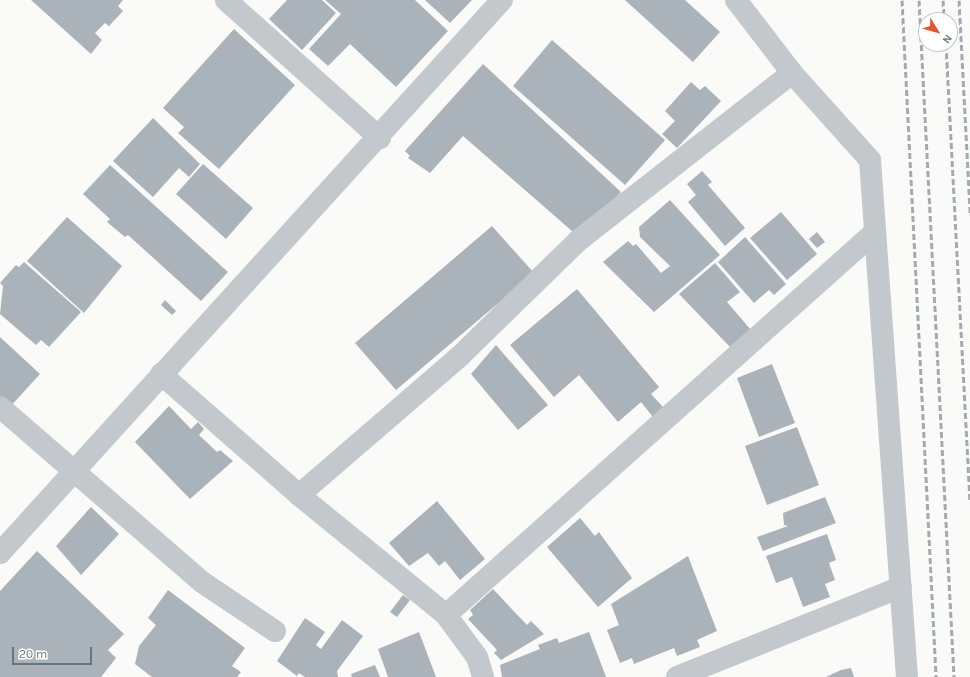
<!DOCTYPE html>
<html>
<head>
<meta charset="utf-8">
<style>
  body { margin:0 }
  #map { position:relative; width:970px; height:677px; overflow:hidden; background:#fafaf8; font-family:Karla,sans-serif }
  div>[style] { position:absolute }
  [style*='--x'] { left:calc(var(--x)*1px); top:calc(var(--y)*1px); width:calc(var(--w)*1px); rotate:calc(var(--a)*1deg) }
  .building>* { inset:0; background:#aab3b9 }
  .minor>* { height:22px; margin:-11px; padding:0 11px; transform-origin:11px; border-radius:11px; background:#c3c8cc }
  .rail>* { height:3px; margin-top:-1.5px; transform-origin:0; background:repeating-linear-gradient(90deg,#a2aab0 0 6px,transparent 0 9px) }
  span { translate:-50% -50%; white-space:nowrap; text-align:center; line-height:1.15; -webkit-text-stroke:4px #fff; paint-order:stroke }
  .north { position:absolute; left:918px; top:12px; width:40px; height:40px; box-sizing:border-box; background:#fff; border:1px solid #c1c8cd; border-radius:50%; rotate:127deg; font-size:11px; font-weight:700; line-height:16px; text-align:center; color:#657683 }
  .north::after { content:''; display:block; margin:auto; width:14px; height:18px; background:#e4572e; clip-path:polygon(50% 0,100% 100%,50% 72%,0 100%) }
  .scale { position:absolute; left:12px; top:647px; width:80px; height:18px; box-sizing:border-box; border:2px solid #657683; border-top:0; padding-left:5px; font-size:12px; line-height:14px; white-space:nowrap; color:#657683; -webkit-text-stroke:3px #fff; paint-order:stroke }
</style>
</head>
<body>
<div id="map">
  <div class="building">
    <i style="clip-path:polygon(31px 0,123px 0,118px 6px,123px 11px,109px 26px,105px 23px,95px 33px,102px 40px,91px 54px)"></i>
    <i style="clip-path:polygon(287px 0,322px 0,336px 13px,302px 50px,269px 19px)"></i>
    <i style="clip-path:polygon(325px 0,415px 0,448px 31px,396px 87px,350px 44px,328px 66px,309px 49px,341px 14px)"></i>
    <i style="clip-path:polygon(425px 0,472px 0,450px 23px)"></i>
    <i style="clip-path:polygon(625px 0,685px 0,720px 32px,693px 62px)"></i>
    <i style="clip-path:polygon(234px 29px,295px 85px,219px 169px,178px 133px,184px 127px,163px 108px)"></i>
    <i style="clip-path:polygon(552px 40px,665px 140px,625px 185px,513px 86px)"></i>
    <i style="clip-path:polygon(483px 64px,621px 192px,580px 238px,463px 136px,430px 173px,408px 158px,410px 156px,405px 151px)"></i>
    <i style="clip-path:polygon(691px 82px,700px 90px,705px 86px,721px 101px,677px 148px,662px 134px,675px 121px,665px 111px)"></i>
    <i style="clip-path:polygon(153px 118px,200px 164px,189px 177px,179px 168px,153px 197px,113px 161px)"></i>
    <i style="clip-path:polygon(203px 164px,253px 208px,226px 239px,176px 194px)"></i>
    <i style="clip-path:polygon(110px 165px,228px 272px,201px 301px,128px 235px,125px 237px,107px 222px,110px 219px,83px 194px)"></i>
    <i style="clip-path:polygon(702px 171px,712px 182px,708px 185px,745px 228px,725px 246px,688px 202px,696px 195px,687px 184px)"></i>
    <i style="clip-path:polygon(670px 200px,720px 255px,654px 312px,603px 262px,628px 241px,633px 246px,636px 244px,661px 273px,670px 266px,640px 237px,639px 227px)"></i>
    <i style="clip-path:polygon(781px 212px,817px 254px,787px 280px,750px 238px)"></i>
    <i style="clip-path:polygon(67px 217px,122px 266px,84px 313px,27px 261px)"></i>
    <i style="clip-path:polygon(492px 226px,534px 273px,396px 390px,355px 343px)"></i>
    <i style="clip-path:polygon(817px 232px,825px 242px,817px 248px,809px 239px)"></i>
    <i style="clip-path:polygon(745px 237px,786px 284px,774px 295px,769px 290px,754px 303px,718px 262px)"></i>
    <i style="clip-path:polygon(24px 262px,81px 312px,49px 347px,41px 340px,36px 345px,0 314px,3px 286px,0 283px,16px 265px,19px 267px)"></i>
    <i style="clip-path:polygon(715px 263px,740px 292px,727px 302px,751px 330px,731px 348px,679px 294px)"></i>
    <i style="clip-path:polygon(577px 289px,659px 387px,651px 394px,664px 408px,653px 417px,641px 402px,618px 422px,579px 375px,554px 397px,510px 345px)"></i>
    <i style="clip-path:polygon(165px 300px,176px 311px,172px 315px,161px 305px)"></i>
    <i style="clip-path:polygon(0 337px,40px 374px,9px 408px,0 399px)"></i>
    <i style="clip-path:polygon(496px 345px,548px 405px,518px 430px,471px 374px)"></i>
    <i style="clip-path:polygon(772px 364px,795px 423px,759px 437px,737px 378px)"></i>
    <i style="clip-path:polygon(169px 406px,191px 429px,198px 422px,204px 429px,199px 435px,217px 452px,220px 450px,233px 461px,190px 499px,135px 442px)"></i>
    <i style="clip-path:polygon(797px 427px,819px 485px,767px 505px,745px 446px)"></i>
    <i style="clip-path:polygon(825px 497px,836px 523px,763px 551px,757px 537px,788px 526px,784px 525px,783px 513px)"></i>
    <i style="clip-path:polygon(437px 501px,485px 559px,460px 580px,445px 561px,439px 566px,428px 553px,409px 566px,389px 543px)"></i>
    <i style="clip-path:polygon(91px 507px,119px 534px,81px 575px,56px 546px)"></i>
    <i style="clip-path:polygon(580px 518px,595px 536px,599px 532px,632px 578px,598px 607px,547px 547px)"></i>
    <i style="clip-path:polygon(827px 534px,836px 560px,829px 563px,835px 580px,825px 584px,830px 597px,803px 607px,792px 577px,776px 583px,766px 556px)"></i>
    <i style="clip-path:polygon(37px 551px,124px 634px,108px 650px,116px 658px,101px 677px,0 677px,0 591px)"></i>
    <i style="clip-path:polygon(688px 556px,717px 631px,697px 640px,700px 647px,677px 656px,674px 648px,634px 664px,632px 658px,620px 663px,607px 630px,619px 625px,611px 604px)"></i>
    <i style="clip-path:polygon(493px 589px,527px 625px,531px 621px,544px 634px,501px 660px,494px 653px,497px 650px,468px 619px,473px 615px,470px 610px)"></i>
    <i style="clip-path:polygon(168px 590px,245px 648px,232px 666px,241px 672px,237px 677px,152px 677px,135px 664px,139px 646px,156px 625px,148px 618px)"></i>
    <i style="clip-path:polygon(403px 595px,410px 600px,397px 617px,390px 612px)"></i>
    <i style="clip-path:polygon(305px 618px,325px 632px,316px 645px,321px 649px,342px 620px,363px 636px,337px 671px,338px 677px,305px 677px,299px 673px,297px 676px,277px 661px)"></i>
    <i style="clip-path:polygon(419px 632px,436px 677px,388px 677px,378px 649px)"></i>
    <i style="clip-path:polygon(589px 632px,606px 677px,502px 677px,500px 665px,540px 649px,538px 645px,557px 638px,559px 643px)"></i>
    <i style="clip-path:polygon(375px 665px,380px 677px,352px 677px,351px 674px)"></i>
    <i style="clip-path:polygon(851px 668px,854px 677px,826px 677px,841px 670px)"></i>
  </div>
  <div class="minor">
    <i style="--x:226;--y:0;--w:207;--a:41.9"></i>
    <i style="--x:736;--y:0;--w:92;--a:52.5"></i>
    <i style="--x:792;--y:73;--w:117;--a:48.1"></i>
    <i style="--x:870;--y:160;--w:518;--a:85.91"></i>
    <i style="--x:161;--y:374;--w:184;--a:41.2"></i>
    <i style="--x:299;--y:495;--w:190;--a:39.2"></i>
    <i style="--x:446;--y:615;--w:52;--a:53.6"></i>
    <i style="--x:477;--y:657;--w:21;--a:73"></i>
    <i style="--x:0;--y:407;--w:267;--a:40.9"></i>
    <i style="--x:202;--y:582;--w:88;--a:33.9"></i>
    <i style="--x:299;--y:495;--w:213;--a:-40.8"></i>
    <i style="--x:460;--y:356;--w:166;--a:-44.3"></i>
    <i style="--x:579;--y:240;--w:271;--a:-38.1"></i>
    <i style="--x:0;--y:553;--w:747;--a:-47.77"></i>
    <i style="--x:446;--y:615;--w:575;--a:-41.76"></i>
    <i style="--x:677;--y:677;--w:241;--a:-21.9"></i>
  </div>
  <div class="rail">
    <i style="--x:902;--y:0;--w:678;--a:87.12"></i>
    <i style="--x:919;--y:0;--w:678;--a:87.04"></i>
    <i style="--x:943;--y:0;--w:20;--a:87"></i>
    <i style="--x:959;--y:0;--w:213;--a:87"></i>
    <i style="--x:946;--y:44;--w:457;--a:87"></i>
  </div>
  <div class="north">N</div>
  <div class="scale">20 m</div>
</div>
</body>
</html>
